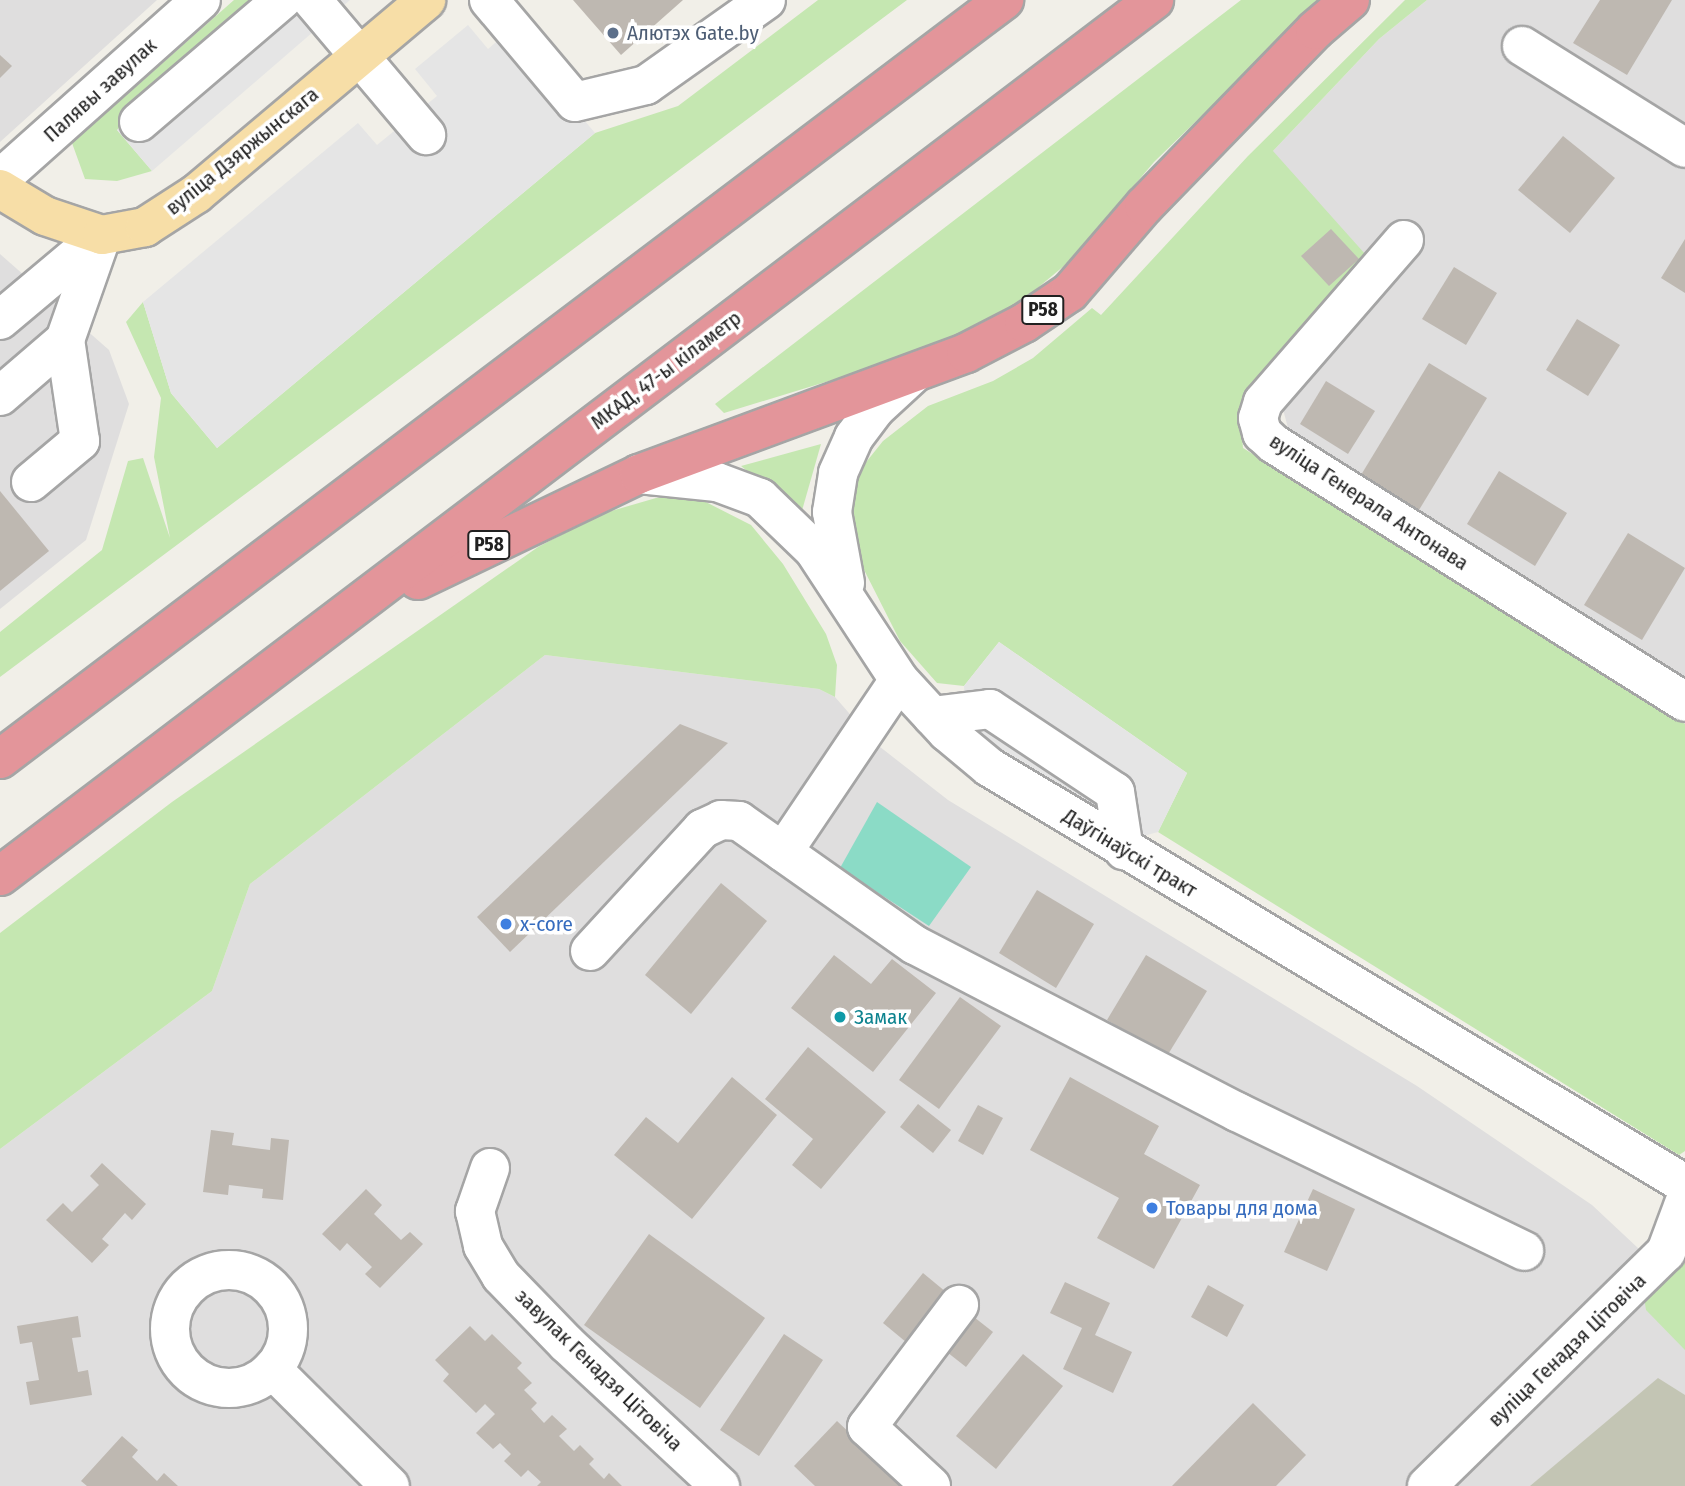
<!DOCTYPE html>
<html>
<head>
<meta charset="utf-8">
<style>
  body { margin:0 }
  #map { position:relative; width:1685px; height:1486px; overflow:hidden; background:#f1efe8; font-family:"Fira Sans Condensed",sans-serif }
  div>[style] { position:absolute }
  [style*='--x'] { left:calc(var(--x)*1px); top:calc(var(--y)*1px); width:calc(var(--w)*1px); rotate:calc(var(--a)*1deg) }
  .residential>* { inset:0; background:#dfdede }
  .construction>* { inset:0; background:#c3c5b4 }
  .grass>* { inset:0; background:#c5e7b1 }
  .pitch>* { inset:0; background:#8bdbc6 }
  .parking>* { inset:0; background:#e5e5e5 }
  .building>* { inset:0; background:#beb8b1 }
  .roads { filter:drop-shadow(2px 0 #a5a5a5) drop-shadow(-2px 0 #a5a5a5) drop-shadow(0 2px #a5a5a5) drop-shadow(0 -2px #a5a5a5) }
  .minor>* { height:38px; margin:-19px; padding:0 19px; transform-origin:19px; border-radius:19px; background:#fff }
  .minor>.ring { margin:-19px; padding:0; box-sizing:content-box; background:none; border:38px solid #fff; border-radius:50% }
  .major>* { height:38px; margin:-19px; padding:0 19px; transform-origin:19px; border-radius:19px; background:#f7dea7 }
  .highway>* { height:38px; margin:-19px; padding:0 19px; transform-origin:19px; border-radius:19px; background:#e3959a }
  .dots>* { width:19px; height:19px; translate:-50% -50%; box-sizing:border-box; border:4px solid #fff; border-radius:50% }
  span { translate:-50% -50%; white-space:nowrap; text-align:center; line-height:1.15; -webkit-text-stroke:7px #fff; paint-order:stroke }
  .shield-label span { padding:2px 5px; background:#fff; border:2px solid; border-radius:5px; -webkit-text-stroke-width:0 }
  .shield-label { font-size:19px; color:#212121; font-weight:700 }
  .service-label { font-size:21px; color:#4e5e75 }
  .left { translate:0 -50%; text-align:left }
  .street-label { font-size:21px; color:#212121 }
  .shop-label { font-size:21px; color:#366cbe }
  .culture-label { font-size:21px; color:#0d838f }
</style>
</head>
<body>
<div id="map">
  <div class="residential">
    <i style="clip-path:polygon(0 0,157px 0,0 142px)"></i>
    <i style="clip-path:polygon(1427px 0,1685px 0,1685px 684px,1291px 439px,1281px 402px,1273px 151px,1379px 39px)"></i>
    <i style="clip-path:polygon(0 254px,109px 350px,129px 404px,86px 540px,0 609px)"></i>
    <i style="clip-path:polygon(545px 655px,819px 689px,835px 697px,875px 743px,948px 800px,1417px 1086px,1592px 1205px,1685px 1292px,1685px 1486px,0 1486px,0 1149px,212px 991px,250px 884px)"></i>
  </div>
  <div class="construction">
    <i style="clip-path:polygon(1658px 1378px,1685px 1395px,1685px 1486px,1530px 1486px)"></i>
  </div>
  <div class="grass">
    <i style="clip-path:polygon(234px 0,266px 0,117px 130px,152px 171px,117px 181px,85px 179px,72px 143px)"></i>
    <i style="clip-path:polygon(818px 0,907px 0,0 677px,0 632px,102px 550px,128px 461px,143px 458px,170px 538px,154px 457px,161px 398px,126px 322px,143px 302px,171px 393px,217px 448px,595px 133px,678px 106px)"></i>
    <i style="clip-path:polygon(1241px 0,1321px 0,1154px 162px,1071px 260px,1022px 301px,980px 326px,894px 361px,724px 413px,715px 404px)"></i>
    <i style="clip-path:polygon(1405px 0,1427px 0,1379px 39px,1273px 151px,1383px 274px,1240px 413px,1243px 448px,1685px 724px,1685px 1151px,1679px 1155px,1158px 832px,1187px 773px,999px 642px,964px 686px,937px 683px,900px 641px,853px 548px,850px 510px,859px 471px,883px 441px,928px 406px,993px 381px,1033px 358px,1092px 308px,1101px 315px,1248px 156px)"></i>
    <i style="clip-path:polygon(821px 444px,801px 514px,741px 466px)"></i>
    <i style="clip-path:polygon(692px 495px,751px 525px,783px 564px,826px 634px,837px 665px,835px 697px,819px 689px,545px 655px,250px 884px,212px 991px,0 1149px,0 933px,172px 802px,538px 547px,601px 514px,656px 498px)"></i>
    <i style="clip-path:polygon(1666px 1252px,1685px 1262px,1685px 1350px,1646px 1310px,1641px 1278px)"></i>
  </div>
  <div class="pitch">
    <i style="clip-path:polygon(877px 802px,971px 867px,929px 926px,840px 868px)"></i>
  </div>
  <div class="parking">
    <i style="clip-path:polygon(266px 0,350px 0,152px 171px,117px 130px)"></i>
    <i style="clip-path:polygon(468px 25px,488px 49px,509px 31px,595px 133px,217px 448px,171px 393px,143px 302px,358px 123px,377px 145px,437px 96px,415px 69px)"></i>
    <i style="clip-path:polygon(999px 642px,1187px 773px,1158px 832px,1140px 837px,966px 727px,964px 686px)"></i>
  </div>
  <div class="building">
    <i style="clip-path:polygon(573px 0,683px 0,621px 55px)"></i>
    <i style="clip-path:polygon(1600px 0,1672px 0,1627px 75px,1573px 43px)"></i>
    <i style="clip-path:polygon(0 55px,12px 66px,0 78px)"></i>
    <i style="clip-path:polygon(1563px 136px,1615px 178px,1570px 233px,1518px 190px)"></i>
    <i style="clip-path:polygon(1331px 229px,1359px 259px,1329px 286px,1301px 256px)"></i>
    <i style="clip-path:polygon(1685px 239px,1685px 293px,1661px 278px)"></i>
    <i style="clip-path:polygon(1454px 267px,1497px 293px,1466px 345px,1422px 319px)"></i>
    <i style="clip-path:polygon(1577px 319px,1620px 345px,1588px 396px,1546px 370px)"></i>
    <i style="clip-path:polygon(1429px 363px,1487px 398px,1419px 510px,1361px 475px)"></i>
    <i style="clip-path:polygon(1326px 381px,1375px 411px,1348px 454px,1300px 424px)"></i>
    <i style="clip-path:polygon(1499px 471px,1567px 513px,1535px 566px,1467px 524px)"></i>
    <i style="clip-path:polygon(0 491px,49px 551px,0 591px)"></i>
    <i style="clip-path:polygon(1628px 533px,1685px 568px,1642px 640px,1584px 605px)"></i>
    <i style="clip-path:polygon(680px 724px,728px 743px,510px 952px,477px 917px)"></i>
    <i style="clip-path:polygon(721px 883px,767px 921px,691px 1014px,645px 975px)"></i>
    <i style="clip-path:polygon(1037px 890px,1094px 924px,1056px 988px,999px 953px)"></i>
    <i style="clip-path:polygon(834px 955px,871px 984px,892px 959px,936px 993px,873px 1072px,791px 1008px)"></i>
    <i style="clip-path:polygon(1146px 955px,1207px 991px,1167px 1056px,1107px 1020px)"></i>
    <i style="clip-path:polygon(960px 997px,1001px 1026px,939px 1109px,899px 1080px)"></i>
    <i style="clip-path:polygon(808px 1047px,886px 1112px,821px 1189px,792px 1165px,813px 1139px,765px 1099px)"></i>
    <i style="clip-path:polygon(732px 1077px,777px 1115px,692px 1219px,614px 1155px,646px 1117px,678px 1143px)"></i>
    <i style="clip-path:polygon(1070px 1077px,1159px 1126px,1144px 1154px,1200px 1185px,1154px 1269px,1097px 1238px,1119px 1198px,1030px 1150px)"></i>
    <i style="clip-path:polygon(918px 1104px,951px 1130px,933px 1153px,900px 1127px)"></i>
    <i style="clip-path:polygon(978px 1105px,1003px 1118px,983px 1155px,958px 1141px)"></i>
    <i style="clip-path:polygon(211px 1130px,234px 1133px,232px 1145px,270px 1150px,271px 1138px,289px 1140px,283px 1200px,262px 1198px,263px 1189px,229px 1185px,228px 1195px,203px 1192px)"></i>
    <i style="clip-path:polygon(102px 1163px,146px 1204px,132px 1220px,125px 1213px,102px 1239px,109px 1245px,92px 1263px,46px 1220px,63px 1203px,72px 1212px,99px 1185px,90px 1176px)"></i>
    <i style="clip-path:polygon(366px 1189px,382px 1205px,374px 1214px,401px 1240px,410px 1232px,423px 1244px,380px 1288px,365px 1274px,372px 1267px,347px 1243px,340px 1251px,322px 1234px)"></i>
    <i style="clip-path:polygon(1313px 1189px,1355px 1209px,1327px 1271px,1284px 1252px)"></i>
    <i style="clip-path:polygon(649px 1234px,765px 1318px,700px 1408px,584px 1325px)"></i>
    <i style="clip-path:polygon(923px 1273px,952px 1297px,912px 1347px,883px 1323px)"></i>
    <i style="clip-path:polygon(1065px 1282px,1110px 1303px,1095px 1335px,1132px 1352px,1113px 1393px,1063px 1369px,1082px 1328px,1050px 1313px)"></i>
    <i style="clip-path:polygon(1208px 1285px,1244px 1305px,1227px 1337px,1191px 1317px)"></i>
    <i style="clip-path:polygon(965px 1310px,993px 1332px,966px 1367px,938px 1345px)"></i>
    <i style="clip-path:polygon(78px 1316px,81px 1337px,72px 1338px,78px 1372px,88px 1370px,92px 1395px,30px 1405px,26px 1382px,39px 1380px,32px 1342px,20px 1344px,17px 1326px)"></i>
    <i style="clip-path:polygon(470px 1326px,485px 1341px,492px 1334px,522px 1363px,517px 1368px,532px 1383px,524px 1390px,537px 1403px,531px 1409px,544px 1423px,552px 1415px,567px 1429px,559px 1436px,574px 1451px,580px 1445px,594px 1459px,589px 1464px,604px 1479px,609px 1473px,622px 1486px,537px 1486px,541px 1482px,528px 1470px,521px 1477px,504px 1461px,511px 1454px,500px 1443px,493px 1449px,476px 1433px,495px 1414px,485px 1404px,476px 1413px,443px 1381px,449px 1374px,435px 1360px)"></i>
    <i style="clip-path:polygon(784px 1334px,823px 1360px,759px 1456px,720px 1430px)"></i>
    <i style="clip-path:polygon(1023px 1354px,1063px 1386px,996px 1469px,956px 1436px)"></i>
    <i style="clip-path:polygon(1253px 1403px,1306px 1455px,1276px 1486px,1172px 1486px)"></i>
    <i style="clip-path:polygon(837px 1421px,906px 1486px,815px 1486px,794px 1466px)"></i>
    <i style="clip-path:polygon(122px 1436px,138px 1450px,132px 1457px,157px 1481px,164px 1473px,178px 1486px,87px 1486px,81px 1481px)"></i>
  </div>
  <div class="roads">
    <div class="minor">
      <i style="--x:312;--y:0;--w:177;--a:49.8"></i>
      <i style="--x:489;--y:0;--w:133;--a:49.9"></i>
      <i style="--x:575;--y:102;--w:73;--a:-13.5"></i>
      <i style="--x:646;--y:85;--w:147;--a:-35.3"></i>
      <i style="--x:1522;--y:46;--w:192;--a:32"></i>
      <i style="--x:139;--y:122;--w:188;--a:-40.5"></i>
      <i style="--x:0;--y:179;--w:269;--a:-41.7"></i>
      <i style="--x:1404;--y:240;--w:215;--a:131"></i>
      <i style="--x:1263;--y:402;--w:17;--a:107"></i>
      <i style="--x:1258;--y:418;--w:16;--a:75"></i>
      <i style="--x:1262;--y:433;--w:16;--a:43"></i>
      <i style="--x:1274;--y:444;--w:485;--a:32.1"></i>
      <i style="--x:0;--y:320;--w:131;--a:-40"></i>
      <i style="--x:0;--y:396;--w:86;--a:-40.7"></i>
      <i style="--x:65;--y:340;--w:111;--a:-70.6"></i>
      <i style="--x:639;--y:474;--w:78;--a:5.9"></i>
      <i style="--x:717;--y:482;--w:46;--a:20.4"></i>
      <i style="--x:760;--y:498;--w:75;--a:43.9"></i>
      <i style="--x:814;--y:550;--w:155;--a:56.8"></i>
      <i style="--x:899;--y:680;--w:71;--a:47.3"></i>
      <i style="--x:947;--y:732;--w:55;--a:39.8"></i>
      <i style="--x:989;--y:767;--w:811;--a:30.93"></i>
      <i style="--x:31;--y:482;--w:64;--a:-39.9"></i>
      <i style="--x:80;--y:441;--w:102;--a:-98.4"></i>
      <i style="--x:845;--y:583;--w:72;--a:-100.4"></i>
      <i style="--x:832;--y:512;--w:39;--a:-81"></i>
      <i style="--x:838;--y:473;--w:39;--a:-66"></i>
      <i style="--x:854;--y:437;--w:35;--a:-53"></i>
      <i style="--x:875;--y:409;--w:52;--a:-42.6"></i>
      <i style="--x:932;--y:716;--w:58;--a:-6.9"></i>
      <i style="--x:990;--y:709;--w:150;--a:33.6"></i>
      <i style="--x:1115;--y:792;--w:59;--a:81.2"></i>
      <i style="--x:783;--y:852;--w:207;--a:-56"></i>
      <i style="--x:590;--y:951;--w:166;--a:-47.4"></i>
      <i style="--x:702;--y:829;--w:21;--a:-25"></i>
      <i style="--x:721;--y:820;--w:18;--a:3"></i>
      <i style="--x:739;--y:821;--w:215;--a:35.2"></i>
      <i style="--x:915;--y:945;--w:363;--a:27.4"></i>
      <i style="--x:1237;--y:1112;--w:319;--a:25.8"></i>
      <i style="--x:490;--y:1168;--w:46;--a:109.2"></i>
      <i style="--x:475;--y:1211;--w:36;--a:77"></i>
      <i style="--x:483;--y:1246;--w:35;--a:59"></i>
      <i style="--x:501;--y:1276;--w:95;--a:45.9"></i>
      <i style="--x:567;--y:1344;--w:209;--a:42.9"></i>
      <i class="ring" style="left:170px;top:1270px;width:80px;height:80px"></i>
      <i style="--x:272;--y:1369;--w:166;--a:44.8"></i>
      <i style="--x:931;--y:1486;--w:87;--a:-137.3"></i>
      <i style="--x:867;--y:1427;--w:153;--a:-53"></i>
      <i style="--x:1427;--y:1486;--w:334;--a:-44.4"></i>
      <i style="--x:1666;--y:1252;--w:54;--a:-69.6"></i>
    </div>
    <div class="major">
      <i style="--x:0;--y:189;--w:52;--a:31"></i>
      <i style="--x:45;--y:216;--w:60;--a:18.4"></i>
      <i style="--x:102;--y:235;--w:44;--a:-10.5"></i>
      <i style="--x:145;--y:227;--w:61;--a:-32.9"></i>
      <i style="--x:196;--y:194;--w:301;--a:-40.1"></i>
    </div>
    <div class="highway">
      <i style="--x:418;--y:580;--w:245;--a:-25.6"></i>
      <i style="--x:639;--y:474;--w:349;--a:-20.3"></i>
      <i style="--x:966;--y:353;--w:65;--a:-27.3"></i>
      <i style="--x:1024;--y:323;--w:55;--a:-34"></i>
      <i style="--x:1070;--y:292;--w:113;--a:-49.3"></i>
      <i style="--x:1144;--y:206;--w:245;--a:-45.8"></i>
      <i style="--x:1315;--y:30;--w:46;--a:-40.6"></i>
      <i style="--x:0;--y:759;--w:1259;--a:-37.09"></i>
      <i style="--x:0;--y:876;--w:1449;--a:-37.2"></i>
    </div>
  </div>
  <div class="dots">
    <i style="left:613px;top:33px;background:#5c6f8a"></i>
    <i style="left:506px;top:924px;background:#3f7fe0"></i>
    <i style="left:840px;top:1017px;background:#0f9aa8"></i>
    <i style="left:1152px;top:1208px;background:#3f7fe0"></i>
  </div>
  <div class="shield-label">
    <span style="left:1043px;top:310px">Р58</span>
    <span style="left:489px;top:545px">Р58</span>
  </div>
  <div class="service-label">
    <span class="left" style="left:627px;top:33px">Алютэх Gate.by</span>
  </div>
  <div class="street-label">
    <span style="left:100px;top:90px;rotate:-42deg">Палявы завулак</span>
    <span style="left:242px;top:151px;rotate:-39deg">вуліца Дзяржынскага</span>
    <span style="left:666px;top:370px;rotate:-37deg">МКАД, 47-ы кіламетр</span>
    <span style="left:1369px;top:502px;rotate:33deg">вуліца Генерала Антонава</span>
    <span style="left:1130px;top:853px;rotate:31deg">Даўгінаўскі тракт</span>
    <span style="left:1567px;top:1350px;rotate:-44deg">вуліца Генадзя Цітовіча</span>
    <span style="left:599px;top:1370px;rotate:44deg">завулак Генадзя Цітовіча</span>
  </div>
  <div class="shop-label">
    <span class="left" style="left:520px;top:924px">x-core</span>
    <span class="left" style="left:1166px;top:1208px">Товары для дома</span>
  </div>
  <div class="culture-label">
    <span class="left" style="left:854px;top:1017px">Замак</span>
  </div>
</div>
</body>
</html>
